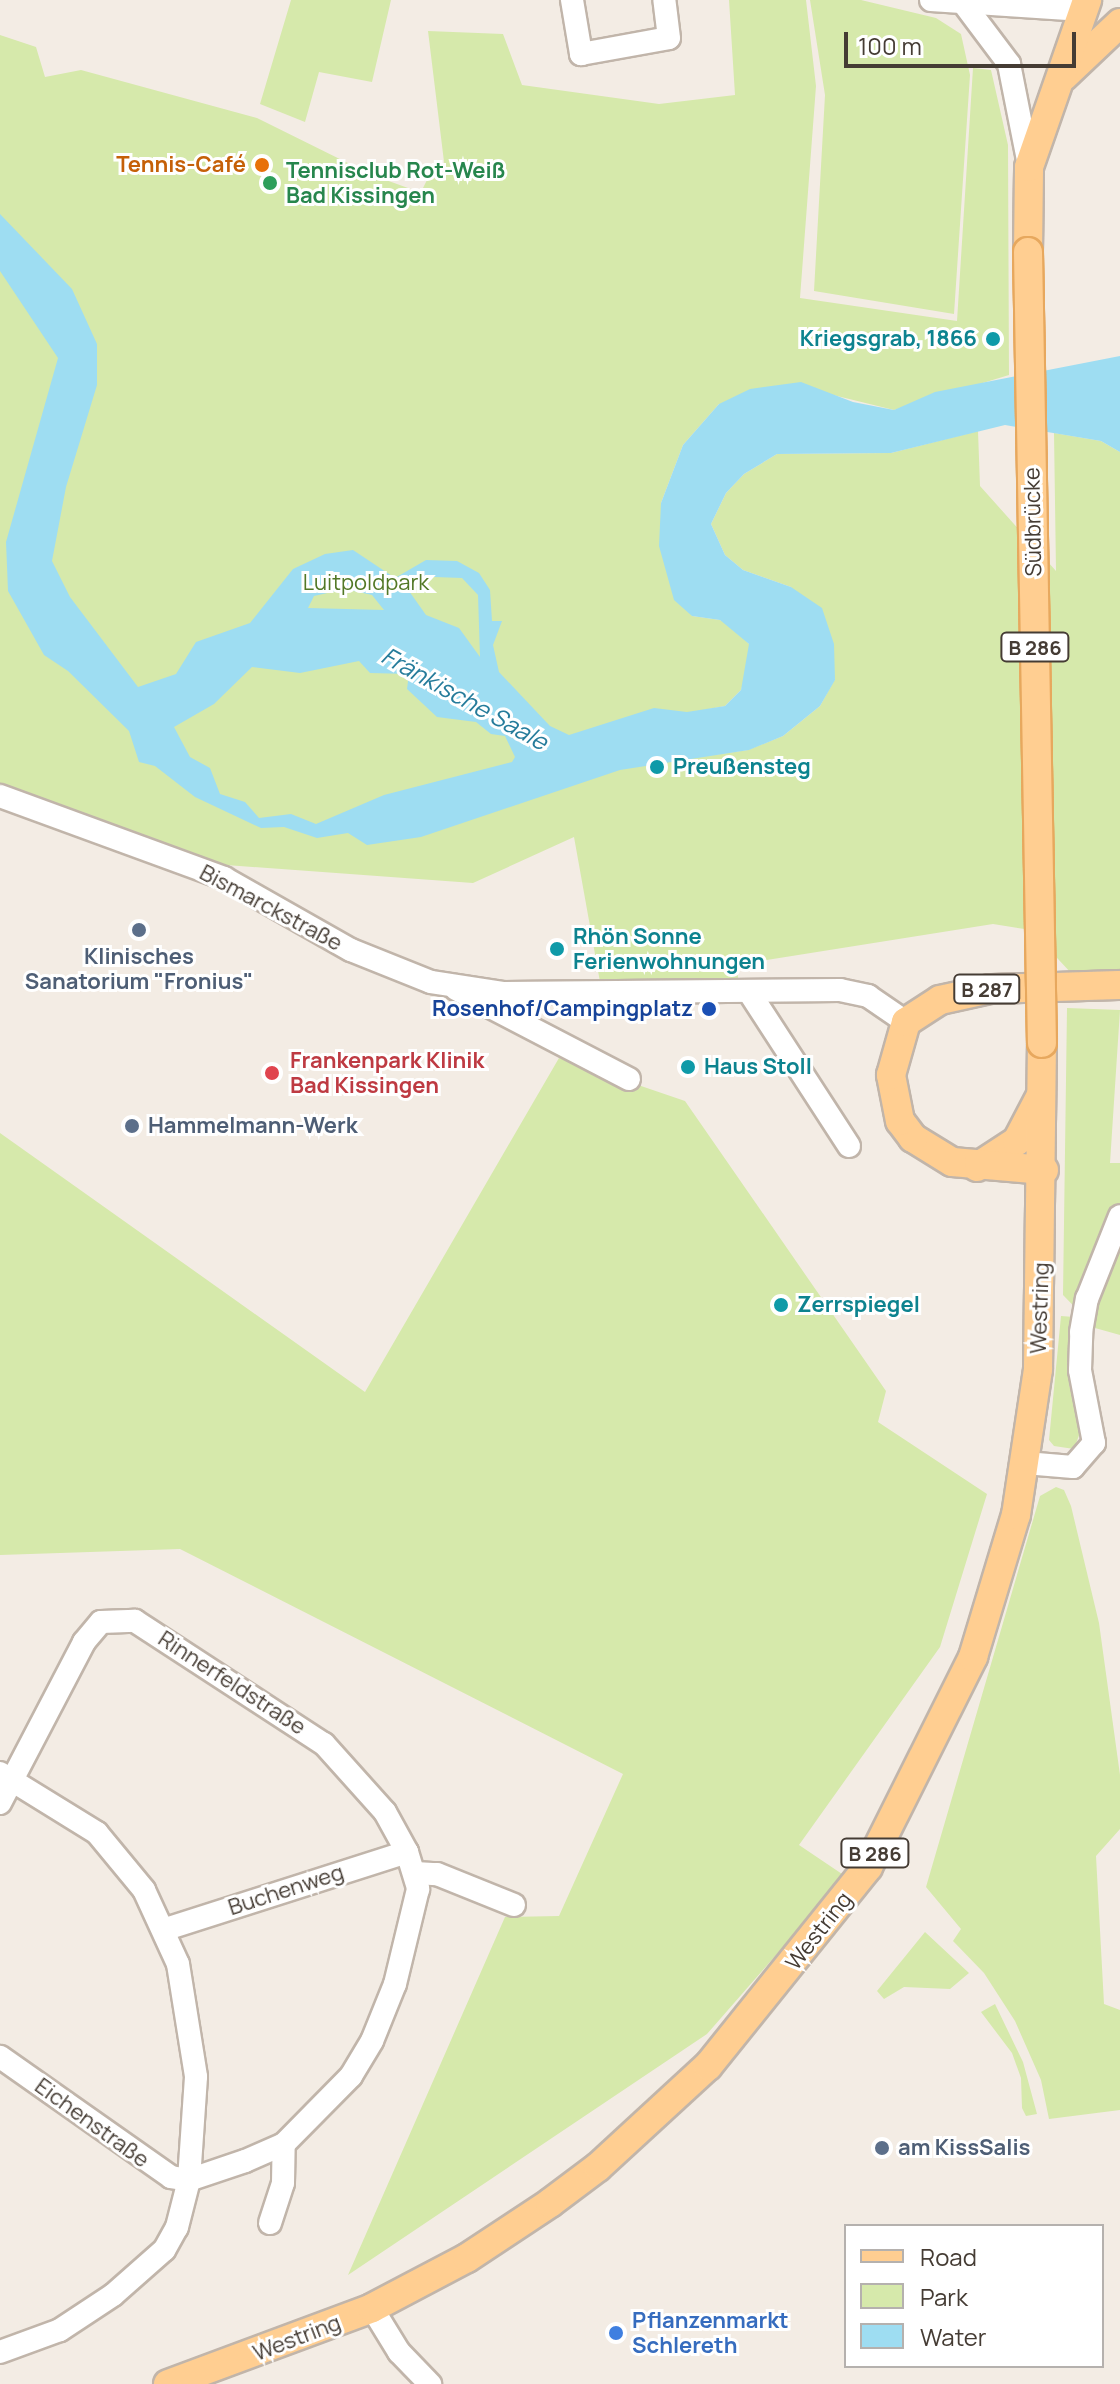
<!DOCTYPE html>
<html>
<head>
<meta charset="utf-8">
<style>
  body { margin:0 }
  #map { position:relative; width:1120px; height:2384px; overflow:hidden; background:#f3ece4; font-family:Manrope,sans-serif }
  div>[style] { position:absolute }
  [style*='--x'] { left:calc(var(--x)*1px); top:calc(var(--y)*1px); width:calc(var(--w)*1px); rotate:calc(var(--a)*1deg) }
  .green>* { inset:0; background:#d6e9ab }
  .water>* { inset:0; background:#9eddf2 }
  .roads { filter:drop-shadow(2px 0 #c1b5aa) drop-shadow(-2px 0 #c1b5aa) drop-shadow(0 2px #c1b5aa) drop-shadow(0 -2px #c1b5aa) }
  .minor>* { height:22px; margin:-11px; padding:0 11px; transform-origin:11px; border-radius:11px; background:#fff }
  .major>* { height:28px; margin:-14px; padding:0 14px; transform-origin:14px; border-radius:14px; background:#ffce91 }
  .bridges { filter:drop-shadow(2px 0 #e7a85e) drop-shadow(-2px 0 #e7a85e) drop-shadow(0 2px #e7a85e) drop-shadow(0 -2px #e7a85e) }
  .major-bridge>* { height:28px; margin:-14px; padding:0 14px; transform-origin:14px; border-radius:14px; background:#ffce91 }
  .dots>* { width:22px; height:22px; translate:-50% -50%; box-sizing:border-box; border:4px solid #fff; border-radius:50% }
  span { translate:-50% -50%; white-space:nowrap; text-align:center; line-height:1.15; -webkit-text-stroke:6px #fff; paint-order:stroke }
  .shield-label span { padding:2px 6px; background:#fff; border:2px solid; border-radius:6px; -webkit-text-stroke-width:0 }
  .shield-label { font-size:20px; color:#453c34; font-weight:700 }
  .food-label { font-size:22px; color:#c56008; font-weight:700 }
  .right { translate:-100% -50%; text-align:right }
  .leisure-label { font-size:22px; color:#27864d; font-weight:700 }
  .left { translate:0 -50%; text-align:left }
  .culture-label { font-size:22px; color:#0d838f; font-weight:700 }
  .street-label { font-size:22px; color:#453c34 }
  .park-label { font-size:22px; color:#527826 }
  .service-label { font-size:22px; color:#4e5e75; font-weight:700 }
  .transit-label { font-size:22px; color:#164399; font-weight:700 }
  .health-label { font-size:22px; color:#be3a42; font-weight:700 }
  .shop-label { font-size:22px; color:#366cbe; font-weight:700 }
  .water-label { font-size:24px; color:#267c9b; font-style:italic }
  .legend { position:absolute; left:844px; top:2224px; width:260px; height:144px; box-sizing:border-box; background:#fff; border:2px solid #b5b1ae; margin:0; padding:10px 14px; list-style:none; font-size:24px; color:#453c34 }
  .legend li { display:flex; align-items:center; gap:16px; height:40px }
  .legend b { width:40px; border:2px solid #b5b1ae }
  .scale { position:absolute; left:844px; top:32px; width:232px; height:36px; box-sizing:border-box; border:4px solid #453c34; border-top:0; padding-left:10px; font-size:24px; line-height:28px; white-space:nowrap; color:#453c34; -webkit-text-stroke:6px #fff; paint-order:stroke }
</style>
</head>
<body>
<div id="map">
  <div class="green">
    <i style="clip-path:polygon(291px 0,391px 0,372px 82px,319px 72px,305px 122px,260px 104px)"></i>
    <i style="clip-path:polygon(729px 0,806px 0,816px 86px,800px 298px,957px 321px,973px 68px,991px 70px,1008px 145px,1009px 375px,894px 410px,833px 395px,719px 404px,683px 445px,661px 503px,692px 616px,720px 620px,734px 628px,749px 644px,749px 666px,741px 690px,725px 706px,688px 713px,706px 756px,748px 750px,783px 736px,820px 706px,835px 679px,791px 587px,743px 570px,725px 555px,711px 524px,726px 493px,744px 474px,777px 454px,891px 453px,978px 431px,980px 486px,1056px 571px,1054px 433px,1101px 441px,1120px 452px,1120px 974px,1072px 974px,1031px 930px,993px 924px,736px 965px,739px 983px,600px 982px,574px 837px,473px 883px,226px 865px,0 785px,0 35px,36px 47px,45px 77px,81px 70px,257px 118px,372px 175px,433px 197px,423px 188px,432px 170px,445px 170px,428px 31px,503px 34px,522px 85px,659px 104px,735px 95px)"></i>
    <i style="clip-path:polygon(810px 0,861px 0,936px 18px,961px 34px,970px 75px,954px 314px,814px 291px,825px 95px)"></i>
    <i style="clip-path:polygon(1067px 1008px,1120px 1010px,1110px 1163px,1120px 1163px,1120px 1335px,1095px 1328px,1063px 1295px)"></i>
    <i style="clip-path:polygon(559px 1058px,685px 1101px,886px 1391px,878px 1422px,987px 1494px,940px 1647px,799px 1845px,845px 1876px,707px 2034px,348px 2275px,505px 1917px,559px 1916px,623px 1774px,180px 1549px,0 1555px,0 1133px,365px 1392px)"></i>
    <i style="clip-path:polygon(1061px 1316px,1074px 1317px,1069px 1384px,1081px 1430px,1074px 1449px,1054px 1446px,1049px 1440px)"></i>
    <i style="clip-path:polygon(1056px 1487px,1064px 1490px,1071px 1506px,1099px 1623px,1120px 1775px,1120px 1829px,1096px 1856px,1104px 2004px,1120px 2010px,1120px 2110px,1049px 2119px,1041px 2080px,1015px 2021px,984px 1973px,953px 1941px,961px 1929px,926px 1887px,1040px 1496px)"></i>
    <i style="clip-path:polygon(925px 1932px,969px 1973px,950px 1989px,904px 1987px,884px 1999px,877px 1991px)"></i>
    <i style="clip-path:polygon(995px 2004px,1023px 2062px,1037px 2114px,1026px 2116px,1022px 2108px,1021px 2078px,1012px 2053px,981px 2012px)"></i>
  </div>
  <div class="water">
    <i style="clip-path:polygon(evenodd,0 214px,72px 289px,97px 344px,97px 385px,66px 487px,52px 561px,70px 597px,138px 687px,176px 674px,196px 642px,250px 623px,293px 569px,325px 554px,353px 550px,395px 578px,426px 560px,457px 561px,479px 573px,490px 590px,492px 621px,502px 621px,493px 645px,499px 672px,550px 726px,569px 735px,654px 708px,687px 712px,725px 706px,741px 690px,749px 644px,720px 620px,692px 616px,674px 600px,659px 546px,661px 503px,683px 445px,719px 404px,750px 389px,801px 382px,853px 402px,894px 410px,935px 392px,1120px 356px,1120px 452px,1101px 441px,1005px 425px,891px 453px,777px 454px,744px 474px,726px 493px,711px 524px,725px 555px,743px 570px,791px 587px,822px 608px,834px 644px,835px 680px,820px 706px,783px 736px,749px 750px,620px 770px,421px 837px,367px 845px,348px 833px,317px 838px,284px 827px,261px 828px,195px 797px,155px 766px,139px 762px,129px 731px,68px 671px,44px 655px,8px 591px,6px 542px,58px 358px,0 271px,0 214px,434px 577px,462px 578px,478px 595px,480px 657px,459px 628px,426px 615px,409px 591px,415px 581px,434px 577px,0 214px,345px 589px,372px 595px,384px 610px,308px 608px,314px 596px,345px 589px,0 214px,359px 661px,370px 673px,409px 674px,407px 689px,437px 717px,476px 722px,491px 734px,505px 736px,515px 757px,512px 762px,384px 795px,316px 824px,291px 814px,259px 818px,245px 802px,220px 794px,210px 768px,190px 757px,174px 727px,214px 704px,252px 667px,300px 673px,359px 661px)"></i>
  </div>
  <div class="roads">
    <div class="minor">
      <i style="--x:572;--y:0;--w:55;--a:80.5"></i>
      <i style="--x:581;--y:54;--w:89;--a:-10.3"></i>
      <i style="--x:669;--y:38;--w:38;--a:-97"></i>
      <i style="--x:931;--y:0;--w:152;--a:3.8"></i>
      <i style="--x:964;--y:4;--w:75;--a:53.1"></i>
      <i style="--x:1009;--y:64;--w:103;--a:78.8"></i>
      <i style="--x:0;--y:796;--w:239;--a:20.1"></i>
      <i style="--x:224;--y:878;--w:146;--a:29.6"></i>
      <i style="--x:351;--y:950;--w:86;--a:21.8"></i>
      <i style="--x:431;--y:982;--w:74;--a:8.6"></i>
      <i style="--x:504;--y:993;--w:336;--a:-0.5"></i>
      <i style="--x:840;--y:990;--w:29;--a:12"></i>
      <i style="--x:868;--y:996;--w:46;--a:34.4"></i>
      <i style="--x:456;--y:989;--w:195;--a:27.5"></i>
      <i style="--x:751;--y:995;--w:180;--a:57"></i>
      <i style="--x:1025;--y:1463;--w:48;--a:4.8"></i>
      <i style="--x:1073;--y:1467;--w:32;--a:-49"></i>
      <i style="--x:1094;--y:1443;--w:74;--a:-100.9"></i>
      <i style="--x:1080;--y:1370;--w:38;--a:-88"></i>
      <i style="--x:1081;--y:1332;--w:34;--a:-80"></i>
      <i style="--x:1087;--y:1299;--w:89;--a:-68.3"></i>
      <i style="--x:0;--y:1773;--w:114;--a:31.7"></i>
      <i style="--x:97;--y:1833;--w:74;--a:50.5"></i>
      <i style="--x:144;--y:1890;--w:81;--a:65.3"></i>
      <i style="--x:178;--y:1964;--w:114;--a:80.9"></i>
      <i style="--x:196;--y:2077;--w:103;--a:93.9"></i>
      <i style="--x:189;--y:2180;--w:49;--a:104.3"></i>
      <i style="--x:177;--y:2227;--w:26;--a:119"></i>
      <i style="--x:164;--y:2250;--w:68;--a:138.6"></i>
      <i style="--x:113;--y:2295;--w:64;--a:146.6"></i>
      <i style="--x:60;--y:2330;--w:64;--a:159.9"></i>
      <i style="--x:0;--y:1803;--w:182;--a:-62.4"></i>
      <i style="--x:84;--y:1642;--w:26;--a:-50"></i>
      <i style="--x:101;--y:1622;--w:34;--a:-2"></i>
      <i style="--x:135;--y:1621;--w:225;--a:33.1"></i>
      <i style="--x:324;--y:1744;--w:91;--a:48.1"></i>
      <i style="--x:385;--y:1812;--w:46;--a:61.2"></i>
      <i style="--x:407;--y:1852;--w:39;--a:73"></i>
      <i style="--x:418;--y:1889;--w:98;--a:103.6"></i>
      <i style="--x:395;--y:1984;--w:61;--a:112"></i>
      <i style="--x:372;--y:2041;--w:41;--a:121"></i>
      <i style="--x:351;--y:2076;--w:95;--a:134.6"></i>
      <i style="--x:284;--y:2144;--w:43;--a:156.4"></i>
      <i style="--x:245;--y:2161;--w:59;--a:161.3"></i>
      <i style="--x:189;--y:2180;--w:18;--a:-171"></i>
      <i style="--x:171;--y:2177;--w:209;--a:-144.9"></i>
      <i style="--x:415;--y:1873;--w:22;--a:3"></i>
      <i style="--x:437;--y:1874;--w:83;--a:21.9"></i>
      <i style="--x:166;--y:1929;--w:253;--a:-17.7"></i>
      <i style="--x:270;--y:2223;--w:42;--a:-72"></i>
      <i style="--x:283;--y:2183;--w:39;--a:-89"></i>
      <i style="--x:372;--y:2308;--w:52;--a:58.5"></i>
      <i style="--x:399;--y:2352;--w:45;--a:45.9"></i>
    </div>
    <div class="major">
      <i style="--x:1064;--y:76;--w:77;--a:-43.4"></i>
      <i style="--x:1028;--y:252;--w:85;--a:-89.3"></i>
      <i style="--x:1029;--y:167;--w:177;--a:-70.8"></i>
      <i style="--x:977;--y:1167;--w:48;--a:-33"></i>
      <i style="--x:1017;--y:1141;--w:50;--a:-62.4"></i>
      <i style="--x:1044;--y:1170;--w:92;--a:-175"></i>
      <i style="--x:952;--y:1162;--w:46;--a:-148.4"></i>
      <i style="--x:913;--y:1138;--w:21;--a:-127"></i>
      <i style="--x:900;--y:1121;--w:47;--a:-101.1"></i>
      <i style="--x:891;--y:1075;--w:55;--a:-74.2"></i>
      <i style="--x:906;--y:1022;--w:40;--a:-32.9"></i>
      <i style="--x:940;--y:1000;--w:51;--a:-12.4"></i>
      <i style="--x:990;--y:989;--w:130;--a:-1.8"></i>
      <i style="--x:168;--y:2384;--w:218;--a:-20.4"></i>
      <i style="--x:372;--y:2308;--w:107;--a:-27.8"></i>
      <i style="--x:467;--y:2258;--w:100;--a:-33.5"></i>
      <i style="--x:550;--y:2203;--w:60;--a:-36.9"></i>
      <i style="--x:598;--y:2167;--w:149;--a:-42.6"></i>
      <i style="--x:708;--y:2066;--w:255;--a:-51.2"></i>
      <i style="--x:868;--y:1867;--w:235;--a:-63.4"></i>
      <i style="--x:973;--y:1657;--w:148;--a:-73.2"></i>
      <i style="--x:1016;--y:1515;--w:148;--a:-81.4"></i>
      <i style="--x:1038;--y:1369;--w:326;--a:-89.3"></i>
    </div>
  </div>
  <div class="bridges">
    <div class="major-bridge">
      <i style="--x:1028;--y:252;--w:791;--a:88.99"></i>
    </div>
  </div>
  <div class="dots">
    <i style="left:262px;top:165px;background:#e8710a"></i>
    <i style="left:270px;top:183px;background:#2e9e5b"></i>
    <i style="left:993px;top:339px;background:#0f9aa8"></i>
    <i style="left:657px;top:767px;background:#0f9aa8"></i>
    <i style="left:139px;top:930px;background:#5c6f8a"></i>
    <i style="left:557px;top:949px;background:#0f9aa8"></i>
    <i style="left:709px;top:1009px;background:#1a4fb4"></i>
    <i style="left:688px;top:1067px;background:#0f9aa8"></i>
    <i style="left:272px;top:1073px;background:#e0444e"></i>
    <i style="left:132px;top:1126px;background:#5c6f8a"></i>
    <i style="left:781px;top:1305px;background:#0f9aa8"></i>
    <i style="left:882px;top:2148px;background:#5c6f8a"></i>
    <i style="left:616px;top:2333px;background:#3f7fe0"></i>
  </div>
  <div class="shield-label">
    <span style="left:1035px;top:647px">B 286</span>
    <span style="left:987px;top:989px">B 287</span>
    <span style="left:875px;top:1853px">B 286</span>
  </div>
  <div class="food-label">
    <span class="right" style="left:246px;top:165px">Tennis-Café</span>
  </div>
  <div class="leisure-label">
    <span class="left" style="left:286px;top:183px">Tennisclub Rot-Weiß<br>Bad Kissingen</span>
  </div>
  <div class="culture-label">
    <span class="right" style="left:977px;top:339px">Kriegsgrab, 1866</span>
    <span class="left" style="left:673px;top:767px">Preußensteg</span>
    <span class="left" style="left:573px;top:949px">Rhön Sonne<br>Ferienwohnungen</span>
    <span class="left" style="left:704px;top:1067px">Haus Stoll</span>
    <span class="left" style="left:797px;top:1305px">Zerrspiegel</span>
  </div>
  <div class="street-label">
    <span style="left:1033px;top:522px;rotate:-91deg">Südbrücke</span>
    <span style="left:271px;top:908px;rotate:28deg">Bismarckstraße</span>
    <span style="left:1040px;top:1308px;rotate:-88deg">Westring</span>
    <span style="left:232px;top:1683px;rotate:33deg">Rinnerfeldstraße</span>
    <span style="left:286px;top:1890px;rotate:-18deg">Buchenweg</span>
    <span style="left:819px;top:1931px;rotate:-52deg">Westring</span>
    <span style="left:92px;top:2123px;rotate:36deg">Eichenstraße</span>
    <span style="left:297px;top:2338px;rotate:-21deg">Westring</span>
  </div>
  <div class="park-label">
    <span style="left:366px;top:583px">Luitpoldpark</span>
  </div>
  <div class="service-label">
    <span style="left:139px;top:969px">Klinisches<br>Sanatorium "Fronius"</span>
    <span class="left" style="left:148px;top:1126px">Hammelmann-Werk</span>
    <span class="left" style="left:898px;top:2148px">am KissSalis</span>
  </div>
  <div class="transit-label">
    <span class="right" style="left:693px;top:1009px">Rosenhof/Campingplatz</span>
  </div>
  <div class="health-label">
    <span class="left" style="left:290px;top:1073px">Frankenpark Klinik<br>Bad Kissingen</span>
  </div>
  <div class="shop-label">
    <span class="left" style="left:632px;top:2333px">Pflanzenmarkt<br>Schlereth</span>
  </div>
  <div class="water-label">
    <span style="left:465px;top:698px;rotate:29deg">Fränkische Saale</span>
  </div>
  <ul class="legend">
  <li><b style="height:10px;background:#ffce91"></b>Road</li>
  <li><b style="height:22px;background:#d6e9ab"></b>Park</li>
  <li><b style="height:22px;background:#9eddf2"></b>Water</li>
  </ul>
  <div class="scale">100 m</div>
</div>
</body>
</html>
